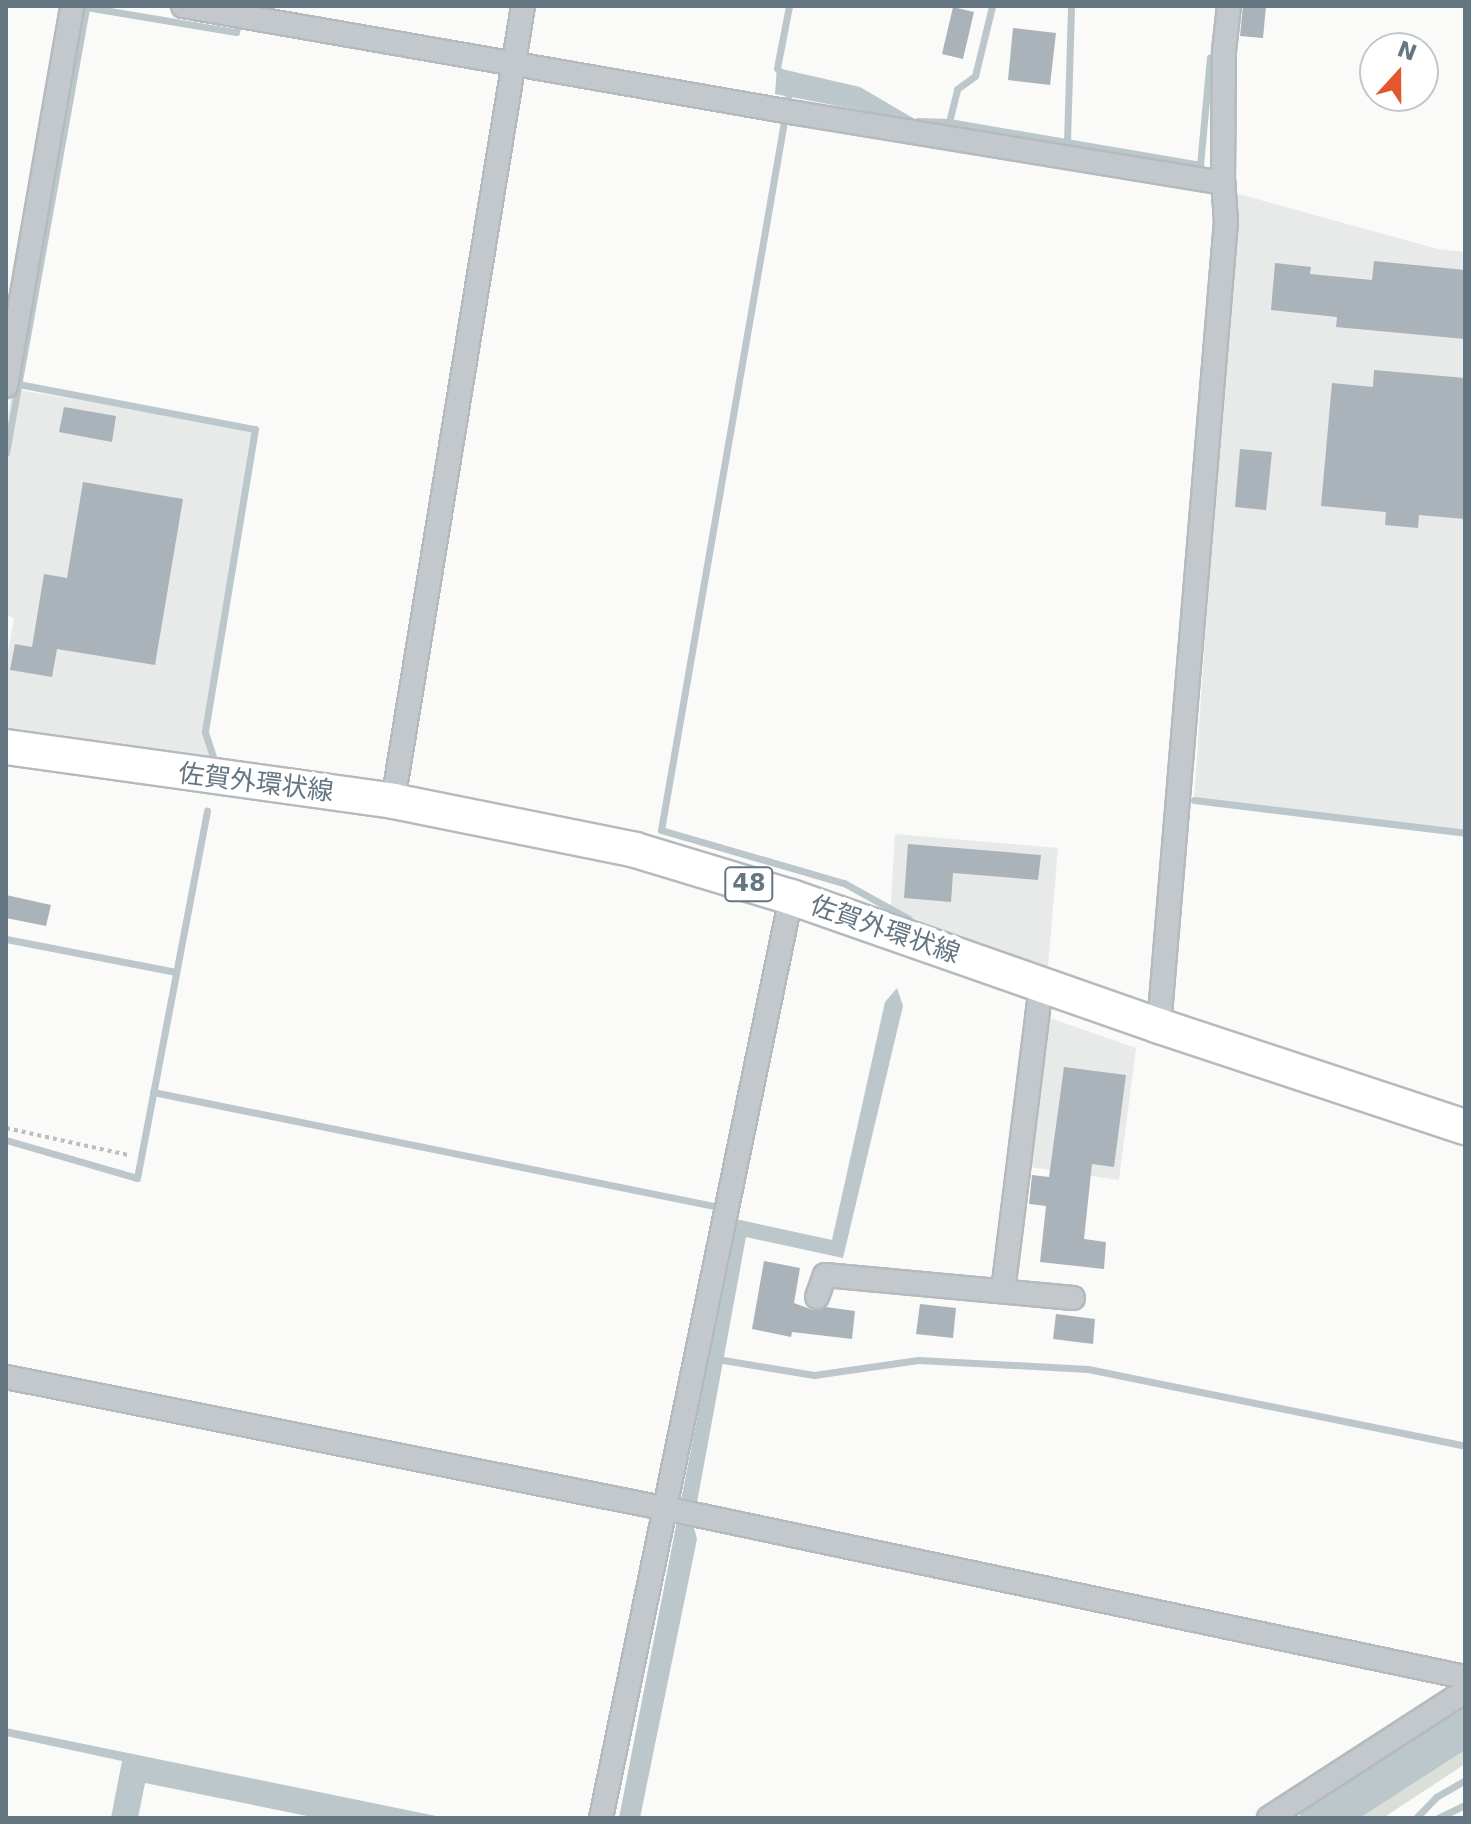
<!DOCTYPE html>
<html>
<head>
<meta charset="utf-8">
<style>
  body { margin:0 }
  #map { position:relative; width:1471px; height:1824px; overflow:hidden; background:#fafaf8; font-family:"DejaVu Sans","Noto Sans JP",sans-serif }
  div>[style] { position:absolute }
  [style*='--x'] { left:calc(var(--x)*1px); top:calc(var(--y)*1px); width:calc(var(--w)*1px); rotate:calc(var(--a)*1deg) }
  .built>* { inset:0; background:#e8e9e9 }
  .green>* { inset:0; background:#dadfd7 }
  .water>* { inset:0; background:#bbc7cb }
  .stream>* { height:7px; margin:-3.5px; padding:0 3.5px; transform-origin:3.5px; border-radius:3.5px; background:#bbc7cb }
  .river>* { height:42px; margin:-21px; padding:0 21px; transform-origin:21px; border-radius:21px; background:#bbc7cb }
  .building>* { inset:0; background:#aab3b9 }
  .path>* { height:4px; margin-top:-2px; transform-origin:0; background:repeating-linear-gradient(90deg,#bbbfc2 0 4px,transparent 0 8px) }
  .roads { filter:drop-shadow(2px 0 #b5babe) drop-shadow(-2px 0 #b5babe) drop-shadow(0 2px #b5babe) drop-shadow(0 -2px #b5babe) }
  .street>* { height:22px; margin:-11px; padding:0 11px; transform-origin:11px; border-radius:11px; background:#c3c8cc }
  .primary>* { height:34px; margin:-17px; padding:0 17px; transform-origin:17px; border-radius:17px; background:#fff }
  span { translate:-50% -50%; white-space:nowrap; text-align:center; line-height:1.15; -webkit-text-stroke:8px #fff; paint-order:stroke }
  .shield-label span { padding:2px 6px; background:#fff; border:2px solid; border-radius:6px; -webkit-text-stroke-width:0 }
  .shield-label { font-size:24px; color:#657683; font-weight:700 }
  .street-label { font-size:26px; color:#657683 }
  .frame { position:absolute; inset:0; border:8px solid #657683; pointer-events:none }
  .north { position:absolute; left:1359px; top:32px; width:80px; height:80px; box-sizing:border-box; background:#fff; border:2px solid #c1c8cd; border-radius:50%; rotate:21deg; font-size:22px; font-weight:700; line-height:32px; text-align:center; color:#657683 }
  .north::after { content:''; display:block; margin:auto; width:28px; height:36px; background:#e4572e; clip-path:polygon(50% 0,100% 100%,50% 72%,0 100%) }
</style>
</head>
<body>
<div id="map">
  <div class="built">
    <i style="clip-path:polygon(1235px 193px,1438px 249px,1465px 252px,1465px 833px,1194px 800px)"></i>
    <i style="clip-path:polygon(12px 389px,255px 429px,205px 732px,214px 760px,6px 730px,6px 664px,14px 618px,6px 614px,6px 427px)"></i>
    <i style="clip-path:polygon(895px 834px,1058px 848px,1048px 968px,890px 920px)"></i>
    <i style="clip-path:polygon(1027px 1010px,1136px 1048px,1119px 1180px,1010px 1164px)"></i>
  </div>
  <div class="green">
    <i style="clip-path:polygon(1465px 1739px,1465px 1764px,1383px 1818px,1347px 1818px)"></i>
  </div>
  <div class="water">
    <i style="clip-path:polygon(777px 68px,860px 87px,918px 121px,775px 94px)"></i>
    <i style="clip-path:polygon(897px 988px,903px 1006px,843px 1258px,746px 1237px,693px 1524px,697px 1539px,640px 1818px,619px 1818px,736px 1219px,832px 1240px,885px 1002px)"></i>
    <i style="clip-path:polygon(6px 1728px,446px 1818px,317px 1818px,145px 1783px,138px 1818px,111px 1818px,122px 1761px,6px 1736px)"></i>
  </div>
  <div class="stream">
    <i style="--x:781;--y:73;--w:6;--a:-129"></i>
    <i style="--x:777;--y:68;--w:63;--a:-79"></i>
    <i style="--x:790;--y:87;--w:754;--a:99.85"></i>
    <i style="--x:661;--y:830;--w:191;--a:16.2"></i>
    <i style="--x:844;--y:883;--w:74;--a:29"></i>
    <i style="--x:918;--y:121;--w:31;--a:2"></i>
    <i style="--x:949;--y:122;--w:255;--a:9.7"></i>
    <i style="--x:1200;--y:165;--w:108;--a:-84.7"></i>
    <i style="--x:949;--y:122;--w:34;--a:-76"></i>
    <i style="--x:957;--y:89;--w:22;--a:-36"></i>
    <i style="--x:975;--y:76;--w:72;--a:-76.3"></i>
    <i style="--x:1067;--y:142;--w:136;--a:-88.3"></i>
    <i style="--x:18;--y:384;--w:241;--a:10.8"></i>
    <i style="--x:255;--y:429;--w:307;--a:99.4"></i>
    <i style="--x:205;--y:732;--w:29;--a:72"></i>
    <i style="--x:6;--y:453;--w:453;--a:-79.8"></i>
    <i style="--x:86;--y:7;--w:152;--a:9.5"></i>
    <i style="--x:236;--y:32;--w:12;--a:-81"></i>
    <i style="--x:1194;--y:800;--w:273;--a:6.9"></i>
    <i style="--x:6;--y:939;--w:173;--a:11"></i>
    <i style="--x:153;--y:1092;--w:578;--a:11.49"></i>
    <i style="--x:6;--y:1140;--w:136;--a:16.2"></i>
    <i style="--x:137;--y:1178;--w:374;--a:-79.2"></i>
    <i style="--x:723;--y:1360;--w:92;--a:9.4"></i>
    <i style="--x:814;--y:1375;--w:105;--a:-8.2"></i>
    <i style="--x:918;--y:1360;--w:170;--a:3"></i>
    <i style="--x:1088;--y:1369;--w:385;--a:11.5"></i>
    <i style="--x:1416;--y:1818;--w:29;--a:-46"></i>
    <i style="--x:1436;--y:1797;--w:34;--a:-30"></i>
    <i style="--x:1438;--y:1818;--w:30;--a:-26"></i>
  </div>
  <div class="river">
    <i style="--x:1321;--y:1818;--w:171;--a:-32.9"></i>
  </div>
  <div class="building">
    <i style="clip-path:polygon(1243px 6px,1266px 6px,1263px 38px,1240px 36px)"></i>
    <i style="clip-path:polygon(953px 7px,974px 12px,963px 59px,942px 54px)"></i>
    <i style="clip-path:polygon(1013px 28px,1056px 33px,1050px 85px,1008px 80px)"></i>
    <i style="clip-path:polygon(1374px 261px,1465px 270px,1465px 339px,1336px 327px,1337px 317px,1271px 310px,1275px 263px,1311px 267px,1310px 274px,1372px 280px)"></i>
    <i style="clip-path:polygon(1374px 370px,1465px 378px,1465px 519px,1419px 515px,1418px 528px,1385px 525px,1386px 512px,1321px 506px,1332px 383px,1373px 387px)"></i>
    <i style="clip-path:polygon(64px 407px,116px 416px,112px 442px,59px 432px)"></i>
    <i style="clip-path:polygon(1240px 449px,1272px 452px,1266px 510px,1235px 507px)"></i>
    <i style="clip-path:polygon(83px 482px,183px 499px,155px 665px,57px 649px,52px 677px,10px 670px,15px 644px,32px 647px,44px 574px,67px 578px)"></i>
    <i style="clip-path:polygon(908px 844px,1041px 855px,1038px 880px,953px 873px,951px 902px,904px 898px)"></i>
    <i style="clip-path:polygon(6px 895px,51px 905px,46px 926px,6px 918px)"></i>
    <i style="clip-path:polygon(1064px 1067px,1126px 1075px,1114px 1167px,1092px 1164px,1084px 1239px,1106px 1242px,1104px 1269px,1040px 1262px,1046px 1206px,1029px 1204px,1032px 1175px,1049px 1177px)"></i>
    <i style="clip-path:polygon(764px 1261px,800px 1268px,794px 1303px,813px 1310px,826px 1307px,855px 1311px,852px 1339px,792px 1332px,791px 1337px,752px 1329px)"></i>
    <i style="clip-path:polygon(920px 1304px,956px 1308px,953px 1338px,916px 1334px)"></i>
    <i style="clip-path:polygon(1056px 1314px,1095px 1319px,1093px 1344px,1053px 1339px)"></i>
  </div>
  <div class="path">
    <i style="--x:6;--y:1128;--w:125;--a:12.5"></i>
  </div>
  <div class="roads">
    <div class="street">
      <i style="--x:183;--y:6;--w:622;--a:9.9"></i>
      <i style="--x:796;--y:113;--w:433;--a:9.3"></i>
      <i style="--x:6;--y:386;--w:386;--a:-80.1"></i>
      <i style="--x:393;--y:801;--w:806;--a:-80.71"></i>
      <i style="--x:1159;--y:1026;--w:807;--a:-85.24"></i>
      <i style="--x:1226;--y:222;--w:39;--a:-94"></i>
      <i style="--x:1223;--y:183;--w:132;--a:-89.6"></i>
      <i style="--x:1224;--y:51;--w:45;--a:-83.7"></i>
      <i style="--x:1003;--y:1291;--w:309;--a:-82.9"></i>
      <i style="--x:817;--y:1297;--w:23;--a:-70"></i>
      <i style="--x:825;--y:1275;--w:249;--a:5.3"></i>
      <i style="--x:6;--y:1377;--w:710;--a:11.29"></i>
      <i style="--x:702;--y:1516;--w:780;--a:11.92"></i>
      <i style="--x:601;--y:1818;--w:940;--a:-78.34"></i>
      <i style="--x:1269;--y:1818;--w:234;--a:-32.9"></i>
    </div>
    <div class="primary">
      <i style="--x:6;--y:747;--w:391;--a:7.9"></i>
      <i style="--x:393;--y:801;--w:247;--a:11.4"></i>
      <i style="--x:635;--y:850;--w:163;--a:16.8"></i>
      <i style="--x:791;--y:897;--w:390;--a:19.3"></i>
      <i style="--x:1159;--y:1026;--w:322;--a:18.3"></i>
    </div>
  </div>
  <div class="shield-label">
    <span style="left:749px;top:884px">48</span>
  </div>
  <div class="street-label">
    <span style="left:256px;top:783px;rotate:7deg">佐賀外環状線</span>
    <span style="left:885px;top:930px;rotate:19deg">佐賀外環状線</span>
  </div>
  <div class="frame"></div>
  <div class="north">N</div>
</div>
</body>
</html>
